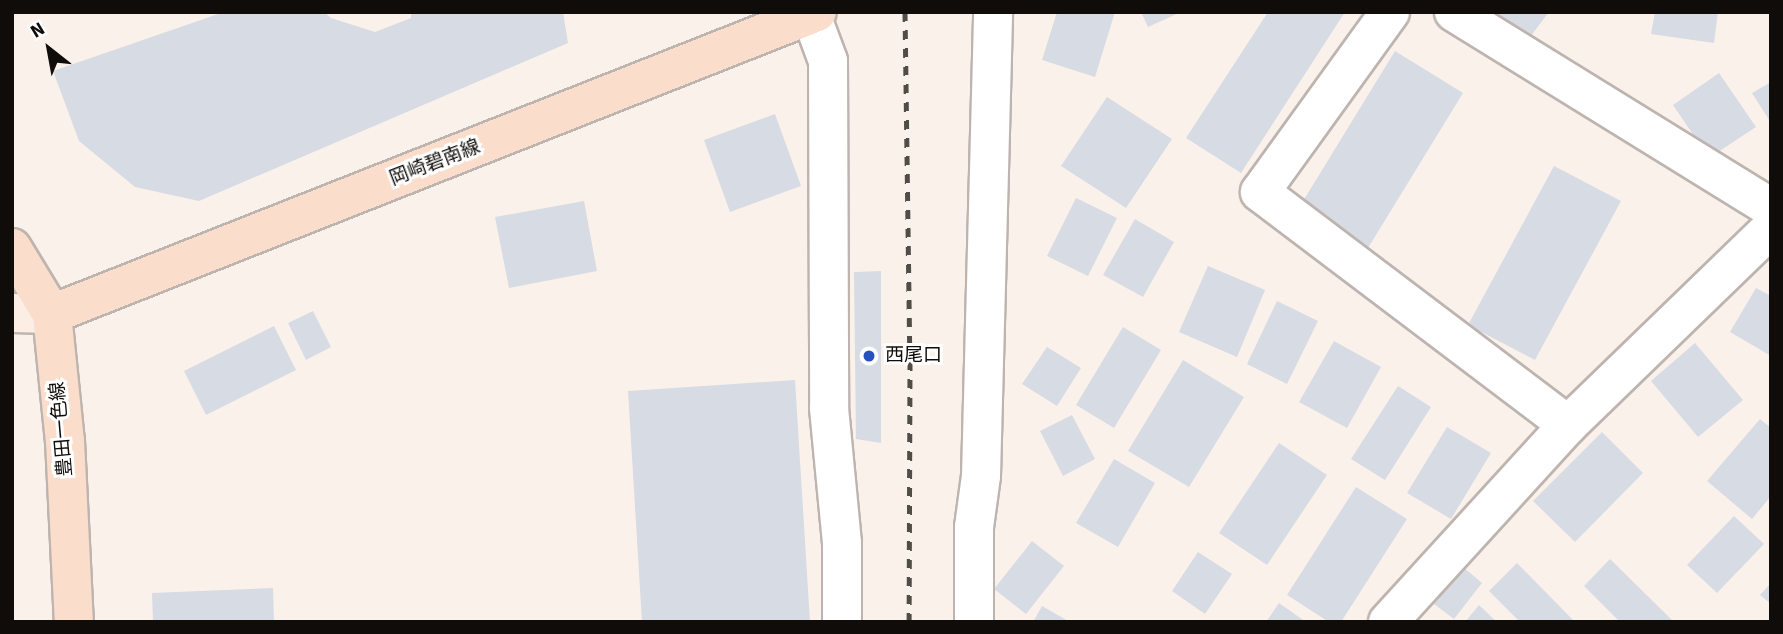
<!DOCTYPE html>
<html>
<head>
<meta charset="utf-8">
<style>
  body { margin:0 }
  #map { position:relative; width:1783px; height:634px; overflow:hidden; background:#fbf1eb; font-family:"Source Sans 3","Noto Sans JP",sans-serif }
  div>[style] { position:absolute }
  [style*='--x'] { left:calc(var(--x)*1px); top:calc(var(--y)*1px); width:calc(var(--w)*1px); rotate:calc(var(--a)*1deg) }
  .building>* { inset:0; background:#d7dbe4 }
  .roads { filter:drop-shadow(2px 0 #beb4af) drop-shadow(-2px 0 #beb4af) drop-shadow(0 2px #beb4af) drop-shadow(0 -2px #beb4af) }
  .street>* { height:38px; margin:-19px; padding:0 19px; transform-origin:19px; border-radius:19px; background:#fff }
  .secondary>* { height:38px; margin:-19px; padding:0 19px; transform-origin:19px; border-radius:19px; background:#fceee5 }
  .primary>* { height:38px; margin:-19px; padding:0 19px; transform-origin:19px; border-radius:19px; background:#faddcb }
  .rail>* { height:5px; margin-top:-2.5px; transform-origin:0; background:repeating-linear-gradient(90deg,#504c48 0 9px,transparent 0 18px) }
  .dots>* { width:19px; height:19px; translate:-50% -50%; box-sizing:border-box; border:4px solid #fff; border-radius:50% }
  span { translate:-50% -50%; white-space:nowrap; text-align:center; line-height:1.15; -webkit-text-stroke:6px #fff; paint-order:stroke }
  .street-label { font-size:19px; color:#0f0c0a }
  .poi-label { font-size:19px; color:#0f0c0a }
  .left { translate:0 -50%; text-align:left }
  .frame { position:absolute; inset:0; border:14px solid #0f0c0a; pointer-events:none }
  .north { position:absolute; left:14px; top:14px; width:70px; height:70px; -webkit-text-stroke:5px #fff; paint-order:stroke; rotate:329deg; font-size:19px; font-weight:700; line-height:28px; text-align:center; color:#0f0c0a }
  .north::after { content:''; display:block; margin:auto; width:24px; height:32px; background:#0f0c0a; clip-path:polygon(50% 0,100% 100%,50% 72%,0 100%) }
</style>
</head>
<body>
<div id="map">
  <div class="building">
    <i style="clip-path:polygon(224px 12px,324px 12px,331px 18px,375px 32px,411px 18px,411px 12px,563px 12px,568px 43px,199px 201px,135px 187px,79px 141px,53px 71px)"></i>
    <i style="clip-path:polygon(1057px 12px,1115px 12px,1095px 77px,1042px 60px)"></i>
    <i style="clip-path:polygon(1141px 12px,1181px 12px,1148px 27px)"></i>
    <i style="clip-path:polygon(1268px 12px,1345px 12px,1241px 173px,1186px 138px)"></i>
    <i style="clip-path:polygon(1494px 12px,1549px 12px,1527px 41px,1493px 15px)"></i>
    <i style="clip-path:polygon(1655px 12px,1718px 12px,1714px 43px,1651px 34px)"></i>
    <i style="clip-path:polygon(1395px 51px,1463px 93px,1368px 248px,1300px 206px)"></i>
    <i style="clip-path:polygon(1719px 73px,1756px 127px,1709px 158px,1673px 105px)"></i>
    <i style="clip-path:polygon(1771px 82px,1771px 123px,1752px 93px)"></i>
    <i style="clip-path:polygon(1107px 97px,1172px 139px,1126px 208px,1061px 166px)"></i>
    <i style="clip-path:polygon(775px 114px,801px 186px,730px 212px,704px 140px)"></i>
    <i style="clip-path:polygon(1554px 166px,1621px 201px,1535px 360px,1468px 325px)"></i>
    <i style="clip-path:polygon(1076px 198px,1117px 218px,1088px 276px,1047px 256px)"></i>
    <i style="clip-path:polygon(584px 201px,597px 271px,509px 288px,495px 217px)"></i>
    <i style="clip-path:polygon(1135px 219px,1174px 242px,1143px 297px,1103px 275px)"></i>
    <i style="clip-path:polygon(1208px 266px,1265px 290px,1237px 357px,1179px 332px)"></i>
    <i style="clip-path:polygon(881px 271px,881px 443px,856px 439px,854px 272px)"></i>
    <i style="clip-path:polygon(1756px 288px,1771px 296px,1771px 356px,1730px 332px)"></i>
    <i style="clip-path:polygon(1277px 301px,1318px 321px,1287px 384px,1247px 364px)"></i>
    <i style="clip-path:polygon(313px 311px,331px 347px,306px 360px,288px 323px)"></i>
    <i style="clip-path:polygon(274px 326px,296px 370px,206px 415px,184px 371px)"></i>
    <i style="clip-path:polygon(1123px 327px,1161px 350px,1114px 428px,1076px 405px)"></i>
    <i style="clip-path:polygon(1334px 341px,1381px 367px,1347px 428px,1299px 402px)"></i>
    <i style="clip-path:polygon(1695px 343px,1743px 400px,1698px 437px,1651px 381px)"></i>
    <i style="clip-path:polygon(1047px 347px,1081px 368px,1057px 406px,1022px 384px)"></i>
    <i style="clip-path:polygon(1183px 360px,1244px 397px,1189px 487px,1128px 451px)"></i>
    <i style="clip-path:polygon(795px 380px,810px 622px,642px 622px,628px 391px)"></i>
    <i style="clip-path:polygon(1398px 386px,1431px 407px,1385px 480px,1351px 459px)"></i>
    <i style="clip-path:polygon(1072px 415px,1095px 459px,1063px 476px,1040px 431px)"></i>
    <i style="clip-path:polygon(1760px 419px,1771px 428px,1771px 496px,1752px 519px,1707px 481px)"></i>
    <i style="clip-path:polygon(1447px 427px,1491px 453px,1451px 519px,1407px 493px)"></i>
    <i style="clip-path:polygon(1602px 432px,1643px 473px,1575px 542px,1533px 501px)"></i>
    <i style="clip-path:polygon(1279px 443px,1327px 475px,1267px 565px,1219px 533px)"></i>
    <i style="clip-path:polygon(1114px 459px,1155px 483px,1118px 547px,1076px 523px)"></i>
    <i style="clip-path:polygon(1356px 487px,1407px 519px,1341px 622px,1329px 622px,1287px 595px)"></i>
    <i style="clip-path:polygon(1734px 516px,1764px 544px,1717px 593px,1687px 565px)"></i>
    <i style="clip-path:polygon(1032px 541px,1064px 566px,1026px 614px,994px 589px)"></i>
    <i style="clip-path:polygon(1198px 552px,1232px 574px,1205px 614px,1172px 591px)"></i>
    <i style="clip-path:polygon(1610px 559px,1674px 622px,1620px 622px,1584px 586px)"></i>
    <i style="clip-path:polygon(1517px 563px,1575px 622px,1520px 622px,1489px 591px)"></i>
    <i style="clip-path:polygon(1463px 567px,1482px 583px,1454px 619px,1434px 604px)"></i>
    <i style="clip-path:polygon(1771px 583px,1771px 604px,1760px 595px)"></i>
    <i style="clip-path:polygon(273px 588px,274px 622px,153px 622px,152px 593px)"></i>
    <i style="clip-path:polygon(1279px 603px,1306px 622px,1266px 622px)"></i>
    <i style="clip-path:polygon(1479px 605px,1497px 622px,1465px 622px)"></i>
    <i style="clip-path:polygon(1042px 606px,1070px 622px,1033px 622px)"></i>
  </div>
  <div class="roads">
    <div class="street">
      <i style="--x:1390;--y:12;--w:222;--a:125.8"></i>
      <i style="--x:1260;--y:192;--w:386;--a:37.1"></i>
      <i style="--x:1454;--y:12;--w:373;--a:31.7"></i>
      <i style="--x:811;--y:15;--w:49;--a:69.7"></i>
      <i style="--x:828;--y:61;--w:347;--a:89.8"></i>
      <i style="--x:829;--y:408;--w:136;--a:84.5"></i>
      <i style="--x:842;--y:543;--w:79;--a:90"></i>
      <i style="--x:974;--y:622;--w:95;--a:-90"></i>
      <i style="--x:974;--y:527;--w:51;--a:-82.2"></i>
      <i style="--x:981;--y:476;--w:464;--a:-88.5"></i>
      <i style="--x:1388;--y:622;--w:267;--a:-47.6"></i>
      <i style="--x:1568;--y:425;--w:283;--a:-44.1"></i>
    </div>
    <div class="secondary">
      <i style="--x:12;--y:313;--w:40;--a:1.4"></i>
    </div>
    <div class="primary">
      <i style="--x:12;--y:248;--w:77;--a:58.8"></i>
      <i style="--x:52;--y:314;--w:128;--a:84.2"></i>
      <i style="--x:65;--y:441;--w:181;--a:87.2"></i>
      <i style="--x:52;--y:314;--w:822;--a:-21.54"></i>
    </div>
  </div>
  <div class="rail">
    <i style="--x:905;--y:12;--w:349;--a:89.2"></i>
    <i style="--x:910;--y:361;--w:261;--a:90.2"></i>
  </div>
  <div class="dots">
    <i style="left:869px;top:356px;background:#2751bf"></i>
  </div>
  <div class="street-label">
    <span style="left:435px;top:163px;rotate:-21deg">岡崎碧南線</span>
    <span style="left:62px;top:429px;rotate:-95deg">豊田一色線</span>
  </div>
  <div class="poi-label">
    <span class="left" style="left:885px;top:356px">西尾口</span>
  </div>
  <div class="frame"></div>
  <div class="north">N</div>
</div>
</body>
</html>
